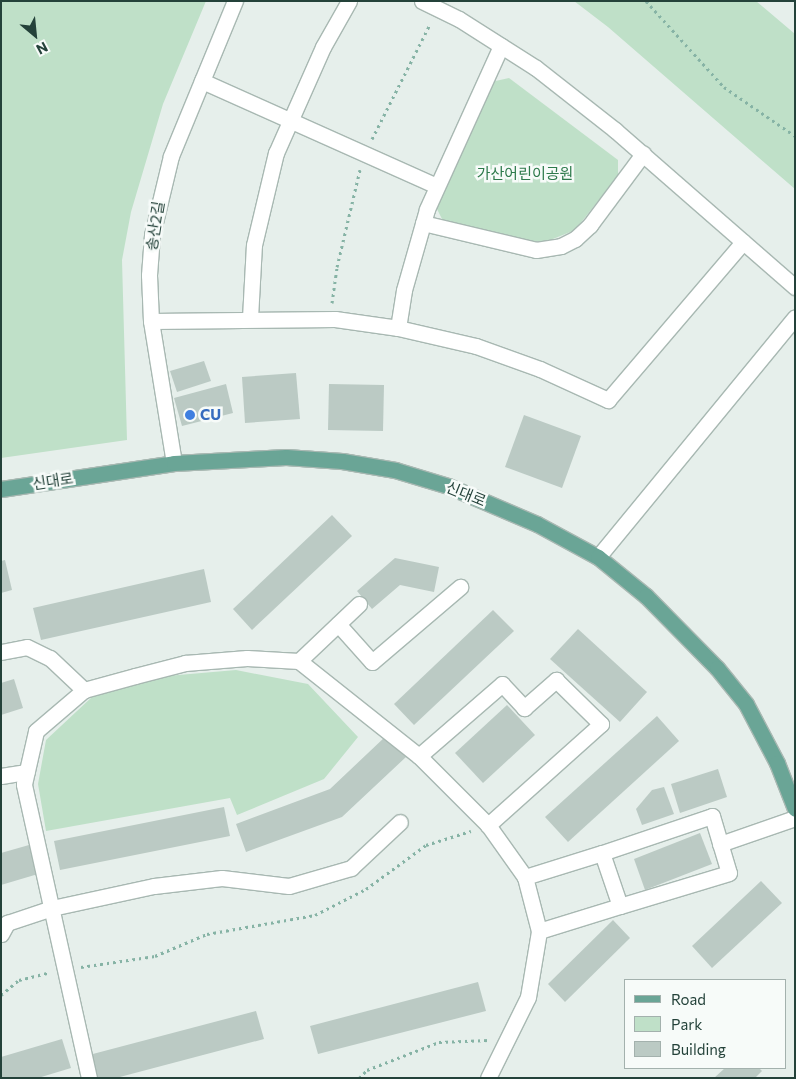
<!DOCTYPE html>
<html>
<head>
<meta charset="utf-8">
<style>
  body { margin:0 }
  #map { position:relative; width:796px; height:1079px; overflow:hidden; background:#e6efeb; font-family:Commissioner,"Noto Sans KR",sans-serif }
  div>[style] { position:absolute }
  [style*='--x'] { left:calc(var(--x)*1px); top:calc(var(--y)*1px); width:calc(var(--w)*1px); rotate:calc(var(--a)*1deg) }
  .green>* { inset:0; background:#bfe0c8 }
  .building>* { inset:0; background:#bbcac4 }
  .path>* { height:3px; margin-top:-1.5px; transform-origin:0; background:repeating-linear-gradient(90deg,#86b3a5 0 2.5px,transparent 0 6.5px) }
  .roads { filter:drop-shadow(1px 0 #a8b8b2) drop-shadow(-1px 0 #a8b8b2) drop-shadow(0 1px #a8b8b2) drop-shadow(0 -1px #a8b8b2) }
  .minor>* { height:15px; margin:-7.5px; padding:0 7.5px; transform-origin:7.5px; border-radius:7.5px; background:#fff }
  .major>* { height:15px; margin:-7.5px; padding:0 7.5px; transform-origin:7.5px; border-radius:7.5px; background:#6aa596 }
  .dots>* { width:14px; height:14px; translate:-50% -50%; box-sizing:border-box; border:2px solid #f7fbf9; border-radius:50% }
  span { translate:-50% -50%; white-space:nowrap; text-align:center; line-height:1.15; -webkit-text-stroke:5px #f7fbf9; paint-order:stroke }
  .park-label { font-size:15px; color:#2d7a4b }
  .street-label { font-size:15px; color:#24423a }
  .shop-label { font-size:15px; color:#366cbe; font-weight:700 }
  .left { translate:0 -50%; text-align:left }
  .frame { position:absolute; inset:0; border:2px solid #24423a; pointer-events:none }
  .legend { position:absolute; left:624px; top:979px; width:162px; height:90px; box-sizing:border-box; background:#f7fbf9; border:1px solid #a3b1ad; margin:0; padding:6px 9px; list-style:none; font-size:15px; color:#24423a }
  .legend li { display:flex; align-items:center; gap:10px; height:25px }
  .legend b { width:25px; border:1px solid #a3b1ad }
  .north { position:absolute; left:10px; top:10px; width:50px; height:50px; -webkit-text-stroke:4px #f7fbf9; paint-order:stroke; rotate:152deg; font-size:14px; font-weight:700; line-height:20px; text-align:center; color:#24423a }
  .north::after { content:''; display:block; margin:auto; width:18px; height:22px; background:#24423a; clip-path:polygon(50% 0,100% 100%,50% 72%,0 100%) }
</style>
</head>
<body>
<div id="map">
  <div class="green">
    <i style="clip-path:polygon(1px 1px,206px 1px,163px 104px,131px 212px,122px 260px,127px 440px,1px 458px)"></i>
    <i style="clip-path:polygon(574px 1px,756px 1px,795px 34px,795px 189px,608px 27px)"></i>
    <i style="clip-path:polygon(509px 78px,618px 160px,618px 176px,575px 230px,548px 241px,520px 241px,443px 221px,436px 207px,491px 82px)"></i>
    <i style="clip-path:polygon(236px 670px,308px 684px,358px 737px,324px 779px,237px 815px,230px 798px,46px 831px,38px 784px,46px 740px,92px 697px,167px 676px)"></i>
  </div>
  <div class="building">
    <i style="clip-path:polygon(204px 361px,211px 381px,177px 392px,170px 371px)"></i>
    <i style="clip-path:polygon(296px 373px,300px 419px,245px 423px,242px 377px)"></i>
    <i style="clip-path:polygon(226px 384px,233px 413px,182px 426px,174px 398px)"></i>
    <i style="clip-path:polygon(329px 384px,384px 385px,383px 431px,328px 430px)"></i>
    <i style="clip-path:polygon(524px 415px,581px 436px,562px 488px,505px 467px)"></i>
    <i style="clip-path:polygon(332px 515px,352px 536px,252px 630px,233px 609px)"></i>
    <i style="clip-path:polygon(395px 558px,439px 567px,434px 592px,400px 585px,372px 609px,357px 591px)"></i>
    <i style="clip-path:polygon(5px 560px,12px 590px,1px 593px,1px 561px)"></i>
    <i style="clip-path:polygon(204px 569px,211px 602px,41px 640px,33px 608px)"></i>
    <i style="clip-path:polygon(493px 610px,514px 631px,414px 725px,394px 704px)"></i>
    <i style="clip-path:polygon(578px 629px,647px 692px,620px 722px,550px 659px)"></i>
    <i style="clip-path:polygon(14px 679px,23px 708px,1px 715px,1px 683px)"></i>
    <i style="clip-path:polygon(507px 705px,535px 735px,483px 783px,455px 753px)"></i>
    <i style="clip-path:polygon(657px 716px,679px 741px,568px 842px,545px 817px)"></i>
    <i style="clip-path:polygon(386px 736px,406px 757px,342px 817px,246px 852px,236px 824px,330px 789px)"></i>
    <i style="clip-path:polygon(718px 769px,727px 797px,680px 813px,671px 784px)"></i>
    <i style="clip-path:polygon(664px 787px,674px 814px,642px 825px,636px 809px,652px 790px)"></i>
    <i style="clip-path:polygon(224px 807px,230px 836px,60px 870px,54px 841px)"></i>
    <i style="clip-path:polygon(700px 833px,712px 864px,645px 890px,634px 859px)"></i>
    <i style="clip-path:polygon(29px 845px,38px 874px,1px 885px,1px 853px)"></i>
    <i style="clip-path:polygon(761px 881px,782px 903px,712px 968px,692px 946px)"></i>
    <i style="clip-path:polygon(613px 920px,630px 938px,565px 1002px,548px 984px)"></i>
    <i style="clip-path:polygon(478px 982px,486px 1011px,318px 1054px,310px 1026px)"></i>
    <i style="clip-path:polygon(256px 1011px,264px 1039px,116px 1078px,95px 1078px,89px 1055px)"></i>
    <i style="clip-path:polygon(62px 1039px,71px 1068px,38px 1078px,1px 1078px,1px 1057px)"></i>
    <i style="clip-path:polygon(725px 1068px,759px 1068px,762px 1071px,755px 1078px,714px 1078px)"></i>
  </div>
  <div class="path">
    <i style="--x:646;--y:1;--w:116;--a:47.8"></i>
    <i style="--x:724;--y:87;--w:86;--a:34.6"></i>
    <i style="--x:372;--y:139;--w:129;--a:-63.2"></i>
    <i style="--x:332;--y:303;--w:36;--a:-82"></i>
    <i style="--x:337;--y:267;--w:100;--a:-76.7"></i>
    <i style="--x:81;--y:967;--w:75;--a:-8.5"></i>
    <i style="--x:155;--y:956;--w:56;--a:-22.9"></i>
    <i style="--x:207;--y:934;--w:110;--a:-10"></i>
    <i style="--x:315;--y:915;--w:57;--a:-27"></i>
    <i style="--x:366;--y:889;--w:74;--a:-36.3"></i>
    <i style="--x:426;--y:845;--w:47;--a:-17.3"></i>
    <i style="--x:1;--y:995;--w:23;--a:-40"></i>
    <i style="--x:19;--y:980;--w:30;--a:-14"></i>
    <i style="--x:359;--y:1078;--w:11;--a:-45"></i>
    <i style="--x:367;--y:1070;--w:77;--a:-21.3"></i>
    <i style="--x:439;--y:1042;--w:50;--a:-2.3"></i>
  </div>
  <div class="roads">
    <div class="minor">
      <i style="--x:422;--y:1;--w:41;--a:25.9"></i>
      <i style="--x:459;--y:19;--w:91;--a:32.5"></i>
      <i style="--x:536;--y:68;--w:100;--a:38.1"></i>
      <i style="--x:615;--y:130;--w:239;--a:41.1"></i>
      <i style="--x:202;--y:81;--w:257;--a:24.1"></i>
      <i style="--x:423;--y:223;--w:116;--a:13.4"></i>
      <i style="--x:536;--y:250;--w:25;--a:-9"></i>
      <i style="--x:561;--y:246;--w:16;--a:-27"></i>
      <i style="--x:575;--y:239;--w:21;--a:-43"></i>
      <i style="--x:590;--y:225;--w:89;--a:-53.3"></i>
      <i style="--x:250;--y:318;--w:73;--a:-86.9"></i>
      <i style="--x:254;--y:245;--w:95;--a:-76.6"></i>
      <i style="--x:276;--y:153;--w:116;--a:-66.1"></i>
      <i style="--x:323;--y:47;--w:53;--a:-60.5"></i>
      <i style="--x:151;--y:321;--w:184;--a:-0.6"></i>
      <i style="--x:335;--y:319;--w:64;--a:8.1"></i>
      <i style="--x:398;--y:328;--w:80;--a:13"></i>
      <i style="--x:476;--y:346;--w:68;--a:19.8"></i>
      <i style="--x:540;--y:369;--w:75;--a:24.5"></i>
      <i style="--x:608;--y:400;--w:208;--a:-49.5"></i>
      <i style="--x:398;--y:328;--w:38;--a:-81"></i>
      <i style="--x:404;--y:290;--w:84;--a:-74.1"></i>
      <i style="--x:427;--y:209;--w:179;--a:-65.6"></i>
      <i style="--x:174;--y:463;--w:144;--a:-99.2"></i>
      <i style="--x:151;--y:321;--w:46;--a:-92.5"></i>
      <i style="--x:149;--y:275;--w:40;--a:-85.7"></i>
      <i style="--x:152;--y:235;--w:81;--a:-76.5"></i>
      <i style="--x:171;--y:156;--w:168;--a:-67.6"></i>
      <i style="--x:598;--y:557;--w:310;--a:-50.6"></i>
      <i style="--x:359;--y:604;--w:83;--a:136.5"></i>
      <i style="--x:299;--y:661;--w:153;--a:38.4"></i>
      <i style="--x:338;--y:624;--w:51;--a:48.2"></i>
      <i style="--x:372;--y:662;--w:116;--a:-40.4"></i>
      <i style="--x:1;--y:652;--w:26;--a:-11"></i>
      <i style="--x:27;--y:647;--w:25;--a:26"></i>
      <i style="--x:50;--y:658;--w:47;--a:43.3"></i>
      <i style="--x:1;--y:776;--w:26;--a:-9"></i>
      <i style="--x:712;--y:816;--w:59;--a:73.4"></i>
      <i style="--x:729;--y:873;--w:114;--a:163.2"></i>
      <i style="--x:620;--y:906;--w:56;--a:-108.8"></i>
      <i style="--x:602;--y:853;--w:116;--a:-18.6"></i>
      <i style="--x:488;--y:825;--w:98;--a:-135"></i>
      <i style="--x:419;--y:756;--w:110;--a:-40.9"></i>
      <i style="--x:502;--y:684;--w:33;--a:47"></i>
      <i style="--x:524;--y:708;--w:43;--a:-41.2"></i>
      <i style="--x:556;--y:680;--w:63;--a:44.4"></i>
      <i style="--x:601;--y:724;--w:152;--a:138.2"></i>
      <i style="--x:488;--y:825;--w:64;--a:54.6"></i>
      <i style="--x:720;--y:844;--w:79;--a:-19.1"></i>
      <i style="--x:602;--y:853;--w:81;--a:162.7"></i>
      <i style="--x:525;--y:877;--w:56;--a:75.5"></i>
      <i style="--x:539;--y:931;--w:85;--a:-17.2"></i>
      <i style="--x:1;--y:934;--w:13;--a:-61"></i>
      <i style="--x:7;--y:923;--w:47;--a:-18.4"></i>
      <i style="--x:52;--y:908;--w:104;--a:-12.2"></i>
      <i style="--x:154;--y:886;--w:68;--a:-6.7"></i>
      <i style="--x:222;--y:878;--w:67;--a:6.8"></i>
      <i style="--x:289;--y:886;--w:65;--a:-16.2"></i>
      <i style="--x:351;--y:868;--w:67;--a:-43.2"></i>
      <i style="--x:89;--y:1078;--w:301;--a:-102.5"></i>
      <i style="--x:24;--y:784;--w:54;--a:-77.2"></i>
      <i style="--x:36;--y:731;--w:63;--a:-40.5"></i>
      <i style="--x:84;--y:690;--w:53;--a:-15.4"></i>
      <i style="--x:135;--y:676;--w:52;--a:-14.6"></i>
      <i style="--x:185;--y:663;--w:62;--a:-4.6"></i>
      <i style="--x:247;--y:658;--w:52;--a:3.3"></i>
      <i style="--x:488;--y:1078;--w:90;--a:-63.7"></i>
      <i style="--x:528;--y:997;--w:67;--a:-80.5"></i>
    </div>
    <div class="major">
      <i style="--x:1;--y:489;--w:175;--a:-8.5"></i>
      <i style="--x:174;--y:463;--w:112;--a:-3.1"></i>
      <i style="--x:286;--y:457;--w:56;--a:4.1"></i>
      <i style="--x:342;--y:461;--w:54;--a:9.6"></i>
      <i style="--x:395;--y:470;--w:55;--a:16.8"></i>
      <i style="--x:448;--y:486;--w:97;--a:23.1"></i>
      <i style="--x:537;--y:524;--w:69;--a:28.4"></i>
      <i style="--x:598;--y:557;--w:62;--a:39.1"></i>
      <i style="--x:646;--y:596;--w:101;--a:45.4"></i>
      <i style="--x:717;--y:668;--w:46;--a:51.1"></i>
      <i style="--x:746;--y:704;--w:67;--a:62.3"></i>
      <i style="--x:777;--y:763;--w:49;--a:68.6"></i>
    </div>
  </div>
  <div class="dots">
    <i style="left:190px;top:415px;background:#3f7fe0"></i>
  </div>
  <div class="park-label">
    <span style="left:525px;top:174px">가산어린이공원</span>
  </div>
  <div class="street-label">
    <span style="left:155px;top:226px;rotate:-81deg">송산2길</span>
    <span style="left:53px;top:481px;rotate:-9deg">신대로</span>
    <span style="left:466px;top:494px;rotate:22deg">신대로</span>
  </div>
  <div class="shop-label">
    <span class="left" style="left:200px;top:415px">CU</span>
  </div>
  <div class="frame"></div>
  <ul class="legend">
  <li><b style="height:6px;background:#6aa596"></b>Road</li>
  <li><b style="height:14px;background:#bfe0c8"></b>Park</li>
  <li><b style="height:14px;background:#bbcac4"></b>Building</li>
  </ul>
  <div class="north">N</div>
</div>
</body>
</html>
